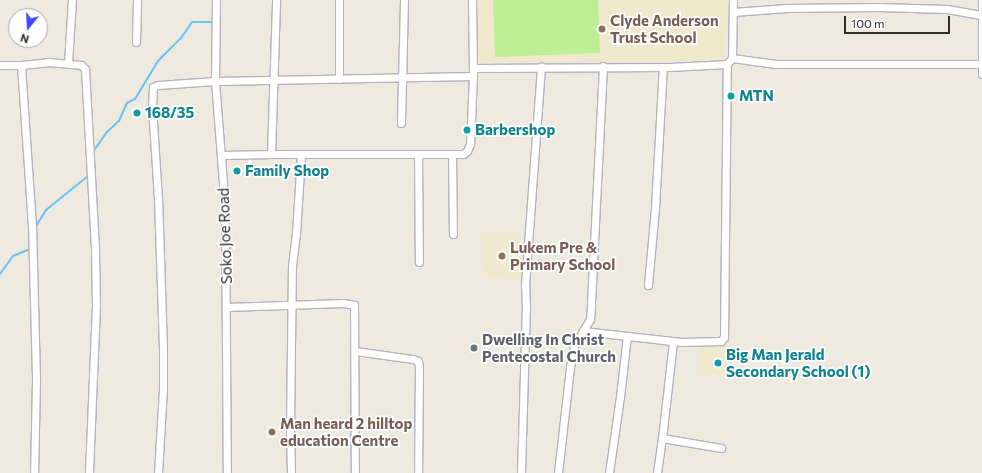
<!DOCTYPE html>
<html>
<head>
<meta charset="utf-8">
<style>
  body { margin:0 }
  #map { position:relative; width:982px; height:473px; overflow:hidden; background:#efeadf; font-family:Commissioner,sans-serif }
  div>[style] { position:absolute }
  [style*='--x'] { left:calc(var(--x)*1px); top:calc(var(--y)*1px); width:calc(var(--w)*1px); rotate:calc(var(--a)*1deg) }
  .education>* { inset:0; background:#f1e9cd }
  .pitch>* { inset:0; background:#beef94 }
  .stream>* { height:2px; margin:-1px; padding:0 1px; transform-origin:1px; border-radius:1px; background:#6dc1f5 }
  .roads { filter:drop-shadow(1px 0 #b3b3c1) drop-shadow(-1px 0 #b3b3c1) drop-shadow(0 1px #b3b3c1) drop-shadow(0 -1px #b3b3c1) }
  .street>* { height:7px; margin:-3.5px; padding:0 3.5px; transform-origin:3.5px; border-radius:3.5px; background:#fff }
  .dots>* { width:11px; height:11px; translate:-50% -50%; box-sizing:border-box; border:2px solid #fff; border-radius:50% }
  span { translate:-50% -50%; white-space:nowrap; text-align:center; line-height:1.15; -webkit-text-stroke:3.5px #fff; paint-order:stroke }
  .education-label { font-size:15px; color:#785e54; font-weight:700 }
  .left { translate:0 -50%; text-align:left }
  .culture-label { font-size:15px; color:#0d838f; font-weight:700 }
  .street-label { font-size:15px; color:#2d2d2d }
  .worship-label { font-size:15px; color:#5b616d; font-weight:700 }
  .north { position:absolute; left:8px; top:8px; width:40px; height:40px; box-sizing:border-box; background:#fff; border:1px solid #ababab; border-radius:50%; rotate:198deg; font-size:11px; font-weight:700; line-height:16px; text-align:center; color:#2d2d2d }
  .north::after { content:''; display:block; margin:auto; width:14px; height:18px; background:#3b49ff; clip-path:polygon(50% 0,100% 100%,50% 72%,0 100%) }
  .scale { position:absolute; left:844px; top:16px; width:106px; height:18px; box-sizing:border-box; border:2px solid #2d2d2d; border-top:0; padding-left:5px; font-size:12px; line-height:14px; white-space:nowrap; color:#2d2d2d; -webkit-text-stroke:3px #fff; paint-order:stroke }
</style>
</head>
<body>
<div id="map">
  <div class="education">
    <i style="clip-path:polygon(477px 0,727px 0,726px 58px,719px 61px,479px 62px)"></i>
    <i style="clip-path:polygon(480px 231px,523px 234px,522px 279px,482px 277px)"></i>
    <i style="clip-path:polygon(727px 342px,727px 375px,697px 374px,697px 343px)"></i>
  </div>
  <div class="pitch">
    <i style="clip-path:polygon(493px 0,598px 0,600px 53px,495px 57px)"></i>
  </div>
  <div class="stream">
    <i style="--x:95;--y:149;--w:21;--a:-55"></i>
    <i style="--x:107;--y:132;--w:16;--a:-43"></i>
    <i style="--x:119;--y:121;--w:20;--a:-66"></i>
    <i style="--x:127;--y:103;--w:9;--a:-27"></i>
    <i style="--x:135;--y:99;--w:44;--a:-58.8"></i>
    <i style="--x:158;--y:61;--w:33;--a:-45"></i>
    <i style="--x:181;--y:38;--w:19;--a:-55"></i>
    <i style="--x:192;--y:22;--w:21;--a:0"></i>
    <i style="--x:213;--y:22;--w:1;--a:-90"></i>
    <i style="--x:36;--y:226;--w:19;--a:-58"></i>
    <i style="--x:46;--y:210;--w:54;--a:-39"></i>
    <i style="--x:88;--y:176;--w:2;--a:-90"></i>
    <i style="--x:0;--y:274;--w:22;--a:-54"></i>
    <i style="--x:13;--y:256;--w:18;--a:-22"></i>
  </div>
  <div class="roads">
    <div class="street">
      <i style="--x:216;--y:0;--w:81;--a:90.7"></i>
      <i style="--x:215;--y:81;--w:126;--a:85.5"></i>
      <i style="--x:225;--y:207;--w:266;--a:89.6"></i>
      <i style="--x:472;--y:0;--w:68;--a:89.2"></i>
      <i style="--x:473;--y:68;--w:197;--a:-0.3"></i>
      <i style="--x:670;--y:67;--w:57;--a:-3"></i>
      <i style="--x:727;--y:64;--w:8;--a:-50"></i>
      <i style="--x:733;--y:0;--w:58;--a:91"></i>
      <i style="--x:732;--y:58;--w:44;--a:7.8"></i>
      <i style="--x:776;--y:64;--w:206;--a:0"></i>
      <i style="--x:982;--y:0;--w:9;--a:90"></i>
      <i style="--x:733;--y:12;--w:54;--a:-4.2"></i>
      <i style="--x:787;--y:8;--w:91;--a:-0.6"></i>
      <i style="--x:878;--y:7;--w:69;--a:1.7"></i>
      <i style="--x:947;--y:9;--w:36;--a:10"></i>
      <i style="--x:982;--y:20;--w:54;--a:90"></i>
      <i style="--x:136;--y:42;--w:42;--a:-88.6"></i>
      <i style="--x:68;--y:63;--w:63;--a:-86.4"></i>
      <i style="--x:0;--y:65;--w:21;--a:0"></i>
      <i style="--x:21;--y:65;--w:160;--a:86.1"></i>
      <i style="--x:32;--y:225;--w:156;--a:88.5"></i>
      <i style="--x:36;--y:381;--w:92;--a:91.2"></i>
      <i style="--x:21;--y:65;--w:27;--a:-6"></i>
      <i style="--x:48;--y:62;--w:33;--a:5"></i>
      <i style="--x:81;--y:65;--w:6;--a:45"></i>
      <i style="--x:85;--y:69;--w:179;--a:86.8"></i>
      <i style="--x:95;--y:248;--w:57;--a:89"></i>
      <i style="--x:96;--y:305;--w:168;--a:92.4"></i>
      <i style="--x:603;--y:66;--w:240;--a:92.9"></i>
      <i style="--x:591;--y:306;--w:13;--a:94"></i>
      <i style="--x:590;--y:319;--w:14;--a:120"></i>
      <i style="--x:583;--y:331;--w:99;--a:6.4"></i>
      <i style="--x:681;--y:342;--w:40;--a:-1.4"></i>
      <i style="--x:721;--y:341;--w:5;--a:-53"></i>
      <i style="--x:724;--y:337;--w:273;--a:-89.4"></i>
      <i style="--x:339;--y:79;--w:79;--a:-90"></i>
      <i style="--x:401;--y:123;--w:123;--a:-88.6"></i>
      <i style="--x:271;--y:154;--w:192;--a:0"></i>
      <i style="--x:463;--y:154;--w:5;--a:-37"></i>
      <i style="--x:467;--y:151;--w:8;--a:-67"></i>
      <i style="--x:470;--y:144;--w:68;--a:-87.5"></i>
      <i style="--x:452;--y:154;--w:80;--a:89.3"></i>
      <i style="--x:222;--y:155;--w:49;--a:-1.2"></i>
      <i style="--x:271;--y:154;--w:154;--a:-88.1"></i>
      <i style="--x:418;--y:155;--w:107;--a:89.5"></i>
      <i style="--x:648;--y:285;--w:77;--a:-84.8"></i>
      <i style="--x:655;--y:208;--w:141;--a:-86.8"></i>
      <i style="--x:227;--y:307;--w:116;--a:-2"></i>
      <i style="--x:343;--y:303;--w:11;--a:10"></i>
      <i style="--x:354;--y:305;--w:168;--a:89.7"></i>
      <i style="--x:673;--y:342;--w:97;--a:96.5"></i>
      <i style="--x:662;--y:438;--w:60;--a:9.6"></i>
      <i style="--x:355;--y:351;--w:59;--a:7.9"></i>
      <i style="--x:413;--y:359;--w:5;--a:22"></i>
      <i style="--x:418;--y:361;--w:6;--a:81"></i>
      <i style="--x:419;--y:367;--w:106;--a:90.5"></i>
      <i style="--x:158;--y:473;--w:83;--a:-86.6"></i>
      <i style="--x:163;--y:390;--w:42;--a:-90"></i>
      <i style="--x:163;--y:348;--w:149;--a:-91.9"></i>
      <i style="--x:158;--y:199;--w:93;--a:-93.7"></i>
      <i style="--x:152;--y:106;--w:19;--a:-87"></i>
      <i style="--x:153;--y:87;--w:5;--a:-22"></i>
      <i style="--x:158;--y:85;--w:57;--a:-4"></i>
      <i style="--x:215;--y:81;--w:258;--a:-1.1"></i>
      <i style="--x:473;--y:76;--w:8;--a:-90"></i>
      <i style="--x:291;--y:473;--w:45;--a:-91.3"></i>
      <i style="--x:290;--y:428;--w:162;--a:-89.3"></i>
      <i style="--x:292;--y:266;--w:32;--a:-83"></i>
      <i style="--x:296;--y:234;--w:79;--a:-86.4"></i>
      <i style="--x:521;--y:473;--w:164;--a:-88.3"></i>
      <i style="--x:526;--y:309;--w:24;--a:-92"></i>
      <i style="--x:525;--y:285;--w:219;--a:-85.8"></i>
      <i style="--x:558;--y:473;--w:107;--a:-83.5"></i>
      <i style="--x:570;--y:367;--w:21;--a:-79"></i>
      <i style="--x:574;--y:346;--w:17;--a:-59"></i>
      <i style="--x:609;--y:473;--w:77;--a:-81.8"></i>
      <i style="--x:620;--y:397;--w:61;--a:-83.5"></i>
      <i style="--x:657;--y:473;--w:35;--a:-82"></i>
    </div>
  </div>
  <div class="dots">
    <i style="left:602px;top:29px;background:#8d6e63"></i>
    <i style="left:731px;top:96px;background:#0f9aa8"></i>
    <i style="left:137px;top:113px;background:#0f9aa8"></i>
    <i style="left:467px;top:130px;background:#0f9aa8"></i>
    <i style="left:237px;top:171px;background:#0f9aa8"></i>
    <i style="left:502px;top:256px;background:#8d6e63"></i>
    <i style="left:474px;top:348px;background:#6b7280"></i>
    <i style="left:718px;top:363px;background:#0f9aa8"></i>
    <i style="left:272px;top:432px;background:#8d6e63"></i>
  </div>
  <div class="education-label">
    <span class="left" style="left:610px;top:29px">Clyde Anderson<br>Trust School</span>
    <span class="left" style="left:510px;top:256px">Lukem Pre &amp;<br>Primary School</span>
    <span class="left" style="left:280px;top:432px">Man heard 2 hilltop<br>education Centre</span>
  </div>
  <div class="culture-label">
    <span class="left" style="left:739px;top:96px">MTN</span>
    <span class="left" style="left:145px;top:113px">168/35</span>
    <span class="left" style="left:475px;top:130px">Barbershop</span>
    <span class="left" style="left:245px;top:171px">Family Shop</span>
    <span class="left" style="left:726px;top:363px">Big Man Jerald<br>Secondary School (1)</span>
  </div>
  <div class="street-label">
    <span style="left:225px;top:236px;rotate:-92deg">Soko Joe Road</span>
  </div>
  <div class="worship-label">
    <span class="left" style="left:482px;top:348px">Dwelling In Christ<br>Pentecostal Church</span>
  </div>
  <div class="north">N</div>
  <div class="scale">100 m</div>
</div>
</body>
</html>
